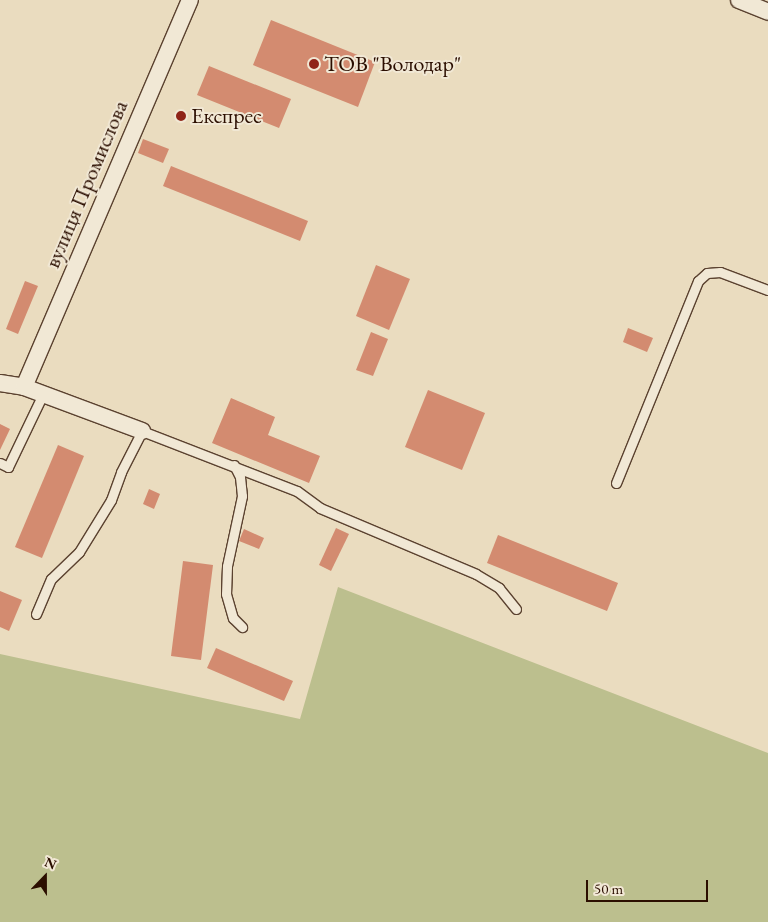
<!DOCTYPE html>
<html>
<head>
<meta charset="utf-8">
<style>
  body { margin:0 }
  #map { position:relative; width:768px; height:922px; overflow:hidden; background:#eadcbf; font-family:"EB Garamond",serif }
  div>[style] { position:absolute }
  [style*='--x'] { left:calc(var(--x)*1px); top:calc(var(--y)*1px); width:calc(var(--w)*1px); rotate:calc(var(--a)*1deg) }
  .green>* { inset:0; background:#bcbf8e }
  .building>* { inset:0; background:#d38b70 }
  .roads { filter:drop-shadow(1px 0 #5b4230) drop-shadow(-1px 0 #5b4230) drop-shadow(0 1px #5b4230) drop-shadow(0 -1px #5b4230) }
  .service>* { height:9px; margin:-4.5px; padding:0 4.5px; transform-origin:4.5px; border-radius:4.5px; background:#f1e8d5 }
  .minor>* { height:16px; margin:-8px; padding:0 8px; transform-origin:8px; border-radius:8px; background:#f1e8d5 }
  .dots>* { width:14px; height:14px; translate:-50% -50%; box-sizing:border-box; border:2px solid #f1e8d5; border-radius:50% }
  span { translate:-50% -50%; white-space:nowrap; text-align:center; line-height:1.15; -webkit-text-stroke:4px #f1e8d5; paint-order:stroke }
  .poi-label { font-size:22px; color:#2b0e00 }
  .left { translate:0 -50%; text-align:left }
  .street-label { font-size:22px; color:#2b0e00 }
  .north { position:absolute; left:20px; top:852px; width:50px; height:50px; -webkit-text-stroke:4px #f1e8d5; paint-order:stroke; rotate:22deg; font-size:14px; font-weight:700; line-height:20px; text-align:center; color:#2b0e00 }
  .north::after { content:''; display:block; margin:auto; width:18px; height:22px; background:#2b0e00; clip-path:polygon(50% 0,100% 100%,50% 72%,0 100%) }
  .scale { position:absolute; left:586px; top:880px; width:122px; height:22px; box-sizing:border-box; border:2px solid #2b0e00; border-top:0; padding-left:6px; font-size:15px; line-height:18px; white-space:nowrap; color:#2b0e00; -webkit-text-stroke:4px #f1e8d5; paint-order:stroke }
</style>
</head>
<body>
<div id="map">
  <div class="green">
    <i style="clip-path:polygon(338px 587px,768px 753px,768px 922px,0 922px,0 654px,300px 719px)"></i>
  </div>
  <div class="building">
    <i style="clip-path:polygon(271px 20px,375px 62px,358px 107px,253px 65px)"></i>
    <i style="clip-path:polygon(209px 66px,291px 99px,279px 128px,197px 95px)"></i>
    <i style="clip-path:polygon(143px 139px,169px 149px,163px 163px,138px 153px)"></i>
    <i style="clip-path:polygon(171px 166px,308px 221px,300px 241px,163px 186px)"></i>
    <i style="clip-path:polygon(376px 265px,410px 279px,389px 330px,356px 316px)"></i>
    <i style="clip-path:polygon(25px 281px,38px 286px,18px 334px,6px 329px)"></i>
    <i style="clip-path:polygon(628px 328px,653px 338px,647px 352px,623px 342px)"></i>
    <i style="clip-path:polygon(371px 332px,388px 339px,373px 376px,356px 370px)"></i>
    <i style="clip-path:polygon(428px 390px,485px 413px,462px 470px,405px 447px)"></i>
    <i style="clip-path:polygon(231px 398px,275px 417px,268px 435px,320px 456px,309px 483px,212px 443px)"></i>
    <i style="clip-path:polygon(0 424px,10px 429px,0 450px)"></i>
    <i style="clip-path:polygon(58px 445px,84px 456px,42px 558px,15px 547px)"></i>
    <i style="clip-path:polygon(149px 489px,160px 494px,154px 509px,143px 504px)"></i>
    <i style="clip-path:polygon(336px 528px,349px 534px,331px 571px,319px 565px)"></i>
    <i style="clip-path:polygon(244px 529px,264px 538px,259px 549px,239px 541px)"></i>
    <i style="clip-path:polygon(498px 535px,618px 583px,607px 611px,487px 563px)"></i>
    <i style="clip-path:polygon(183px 561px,213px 565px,201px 660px,171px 656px)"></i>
    <i style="clip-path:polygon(0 591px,22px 600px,9px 631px,0 627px)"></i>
    <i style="clip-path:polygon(216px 648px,293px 681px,284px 701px,207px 668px)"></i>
  </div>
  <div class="roads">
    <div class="service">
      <i style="--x:0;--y:463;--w:9;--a:27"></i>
      <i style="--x:8;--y:467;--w:81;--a:-64.4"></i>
      <i style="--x:234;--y:465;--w:13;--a:63"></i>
      <i style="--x:240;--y:477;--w:19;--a:84"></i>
      <i style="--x:242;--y:496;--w:72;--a:102.1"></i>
      <i style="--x:227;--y:566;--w:28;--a:92"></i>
      <i style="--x:226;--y:594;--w:25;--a:74"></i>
      <i style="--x:233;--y:618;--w:13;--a:45"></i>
      <i style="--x:616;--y:483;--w:218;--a:-67.9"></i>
      <i style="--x:698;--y:281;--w:12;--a:-42"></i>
      <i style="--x:707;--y:273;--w:13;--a:-4"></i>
      <i style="--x:720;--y:272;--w:51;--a:20.6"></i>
      <i style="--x:36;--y:614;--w:38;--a:-67"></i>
      <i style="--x:51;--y:579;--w:39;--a:-44"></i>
      <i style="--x:79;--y:552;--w:61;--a:-58.4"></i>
      <i style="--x:111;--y:500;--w:30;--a:-70"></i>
      <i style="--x:121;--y:472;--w:46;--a:-62.9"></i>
      <i style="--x:142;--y:431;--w:166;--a:21.2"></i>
      <i style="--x:297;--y:491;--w:29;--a:36"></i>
      <i style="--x:320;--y:508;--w:169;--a:22.9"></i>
      <i style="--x:476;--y:574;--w:27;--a:31"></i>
      <i style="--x:499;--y:588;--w:27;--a:51"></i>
    </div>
    <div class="minor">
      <i style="--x:739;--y:0;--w:31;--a:22"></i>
      <i style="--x:0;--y:383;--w:24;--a:9"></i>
      <i style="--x:24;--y:387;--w:126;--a:20.4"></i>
      <i style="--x:24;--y:387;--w:421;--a:-66.8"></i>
    </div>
  </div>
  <div class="dots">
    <i style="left:314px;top:64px;background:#8f2418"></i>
    <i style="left:181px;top:116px;background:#8f2418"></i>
  </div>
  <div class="poi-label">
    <span class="left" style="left:324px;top:64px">ТОВ "Володар"</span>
    <span class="left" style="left:191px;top:116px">Експрес</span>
  </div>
  <div class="street-label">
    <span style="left:86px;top:184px;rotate:-67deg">вулиця Промислова</span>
  </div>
  <div class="north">N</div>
  <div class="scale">50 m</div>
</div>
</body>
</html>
